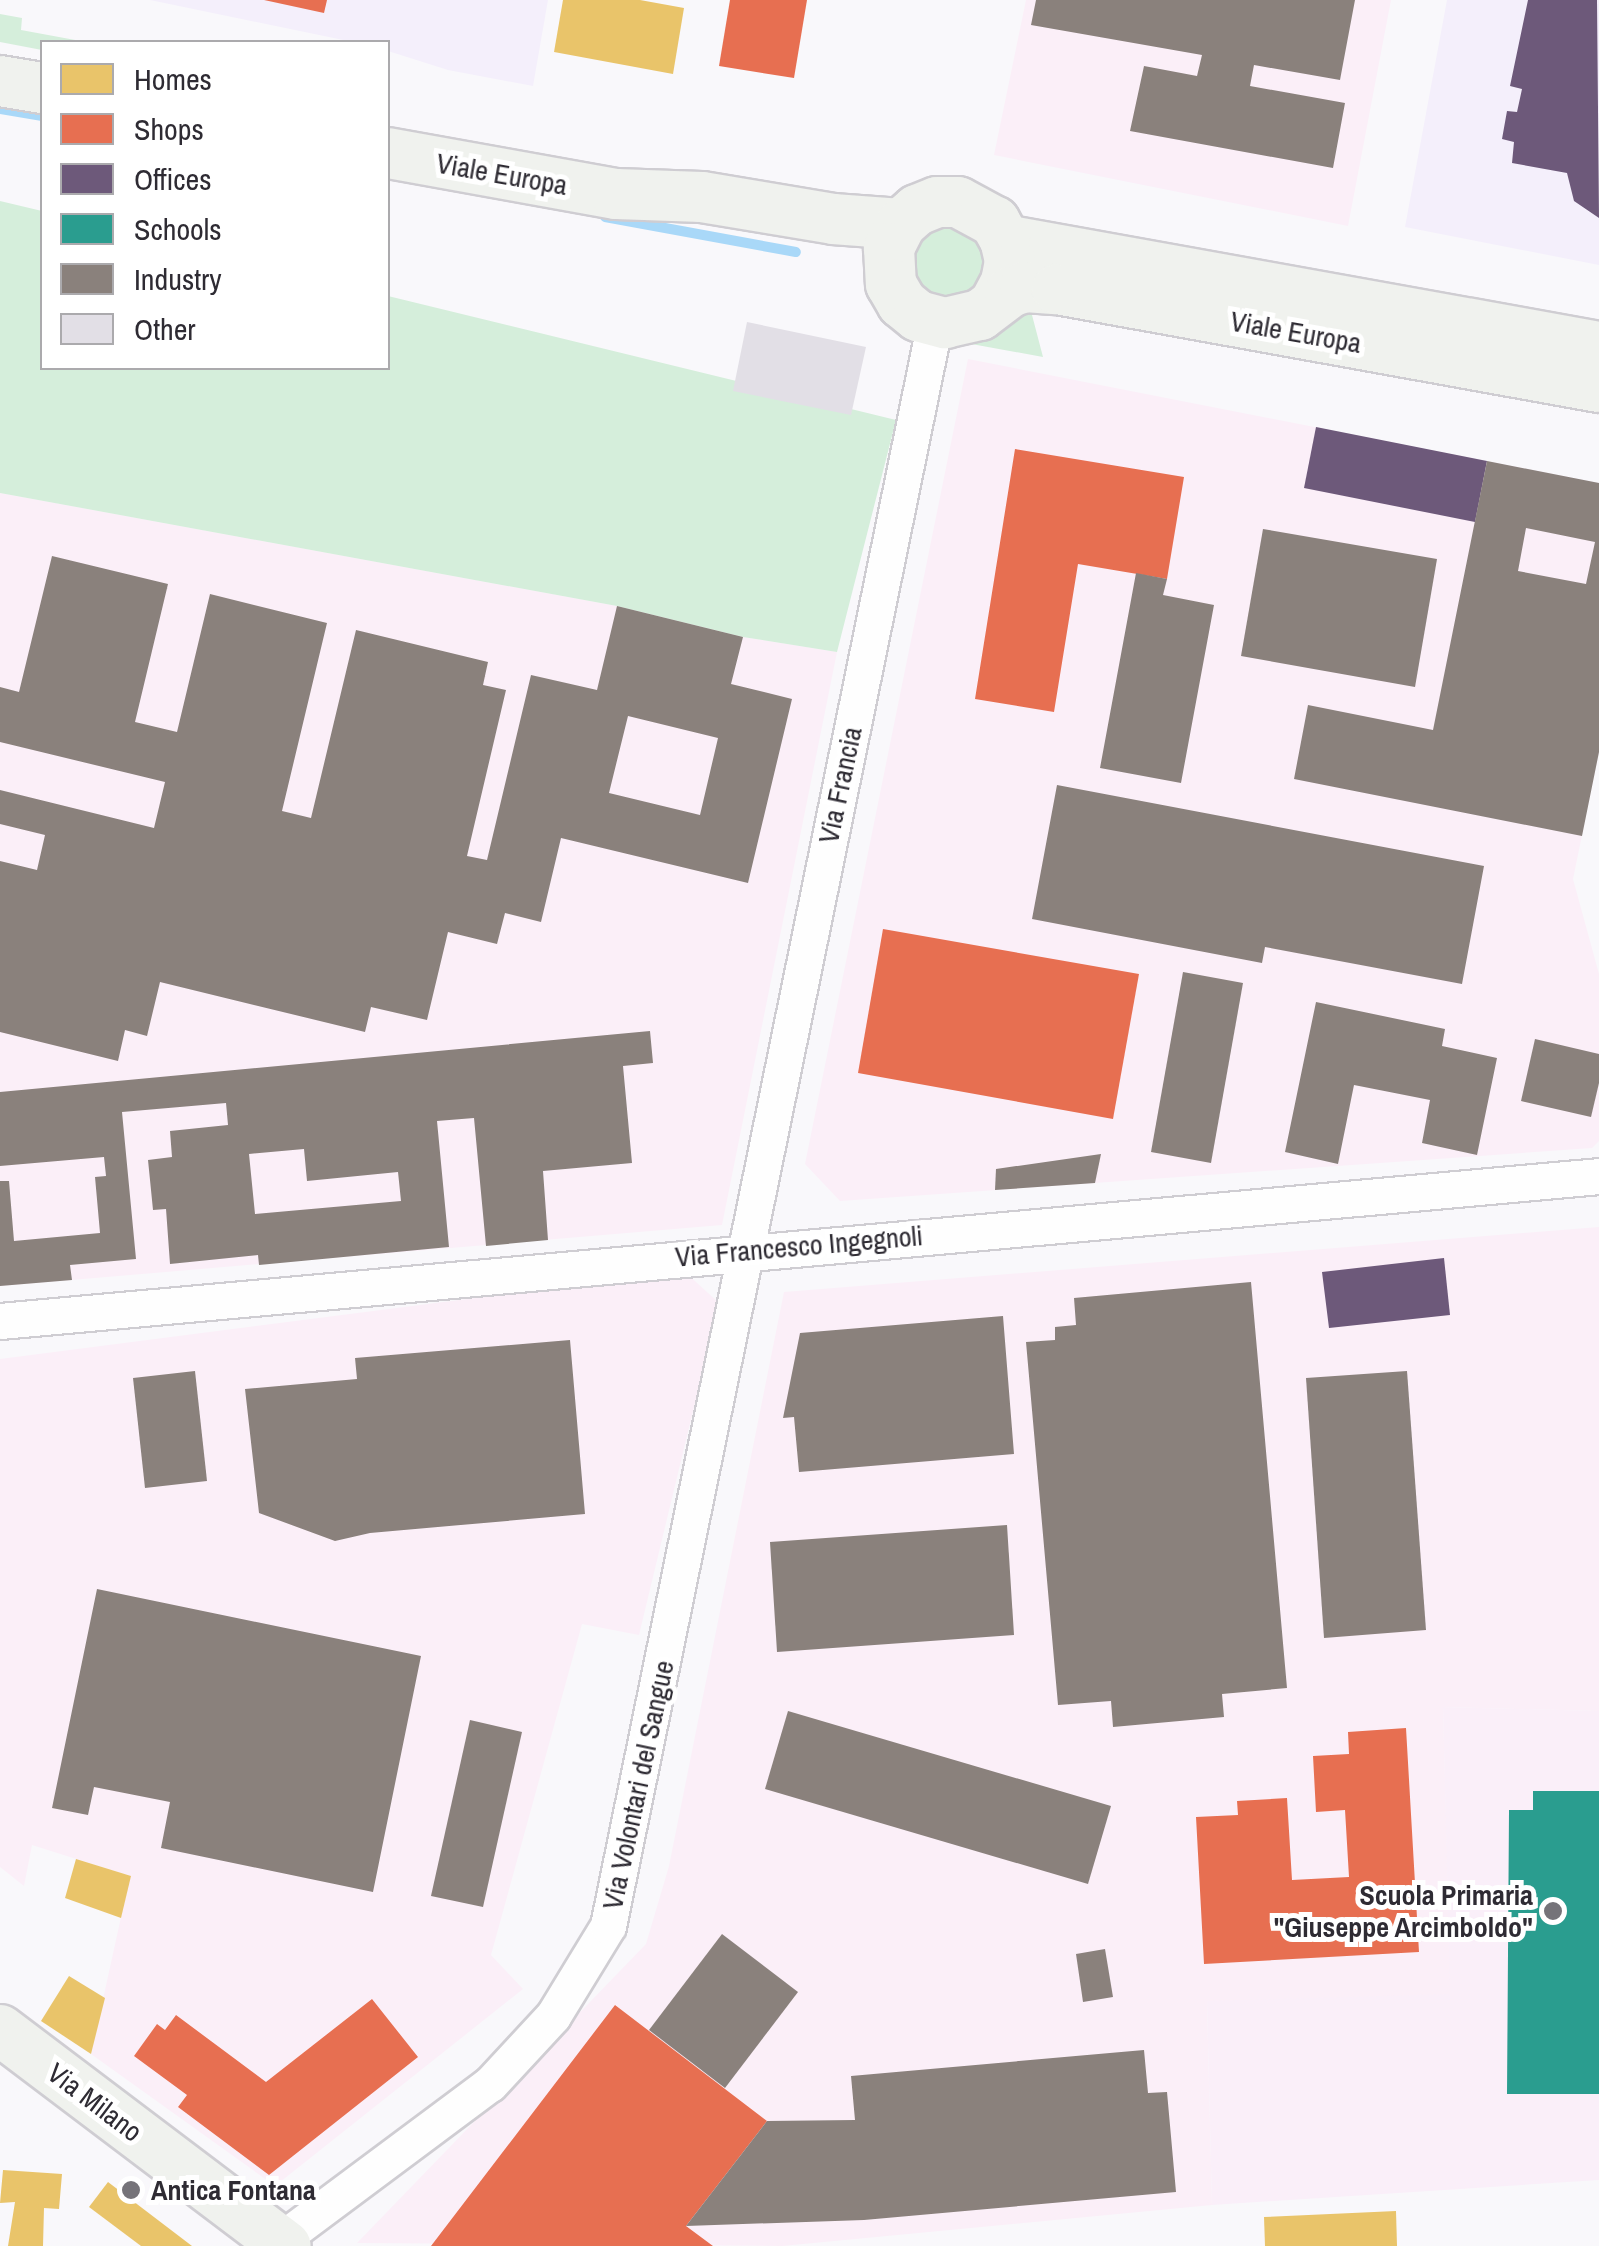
<!DOCTYPE html>
<html>
<head>
<meta charset="utf-8">
<style>
  body { margin:0 }
  #map { position:relative; width:1599px; height:2246px; overflow:hidden; background:#f9f8fb; font-family:"Archivo Narrow",sans-serif }
  div>[style] { position:absolute }
  [style*='--x'] { left:calc(var(--x)*1px); top:calc(var(--y)*1px); width:calc(var(--w)*1px); rotate:calc(var(--a)*1deg) }
  .built>* { inset:0; background:#f4effb }
  .industrial>* { inset:0; background:#fbeff8 }
  .education>* { inset:0; background:#faeff9 }
  .green>* { inset:0; background:#d5eedb }
  .round { border-radius:50% }
  .homes>* { inset:0; background:#e9c46a }
  .shops>* { inset:0; background:#e76f51 }
  .offices>* { inset:0; background:#6d597a }
  .schools>* { inset:0; background:#2a9d8f }
  .industry>* { inset:0; background:#8a817c }
  .stream>* { height:10px; margin:-5px; padding:0 5px; transform-origin:5px; border-radius:5px; background:#a9d8f8 }
  .building>* { inset:0; background:#e2dfe6 }
  .roads { filter:drop-shadow(2px 0 #cfcdd2) drop-shadow(-2px 0 #cfcdd2) drop-shadow(0 2px #cfcdd2) drop-shadow(0 -2px #cfcdd2) }
  .street>* { height:35px; margin:-17.5px; padding:0 17.5px; transform-origin:17.5px; border-radius:17.5px; background:#fefefe }
  .secondary>* { height:50px; margin:-25px; padding:0 25px; transform-origin:25px; border-radius:25px; background:#f0f2ee }
  .dots>* { width:28px; height:28px; translate:-50% -50%; box-sizing:border-box; border:5px solid #fff; border-radius:50% }
  span { translate:-50% -50%; white-space:nowrap; text-align:center; line-height:1.15; -webkit-text-stroke:10px #fff; paint-order:stroke }
  .street-label { font-size:28px; color:#2e2b33 }
  .poi-label { font-size:28px; color:#2e2b33; font-weight:700 }
  .right { translate:-100% -50%; text-align:right }
  .left { translate:0 -50%; text-align:left }
  .legend { position:absolute; left:40px; top:40px; width:350px; height:330px; box-sizing:border-box; background:#fff; border:2px solid #abaaad; margin:0; padding:12px 18px; list-style:none; font-size:30px; color:#2e2b33 }
  .legend li { display:flex; align-items:center; gap:20px; height:50px }
  .legend b { width:50px; border:2px solid #abaaad }
</style>
</head>
<body>
<div id="map">
  <div class="built">
    <i style="clip-path:polygon(150px 0,548px 0,533px 86px,448px 70px,388px 51px,388px 42px,353px 42px)"></i>
    <i style="clip-path:polygon(1447px 0,1599px 0,1599px 265px,1405px 227px)"></i>
  </div>
  <div class="industrial">
    <i style="clip-path:polygon(1026px 0,1391px 0,1348px 226px,994px 155px)"></i>
    <i style="clip-path:polygon(968px 359px,1599px 483px,1599px 752px,1573px 879px,1599px 974px,1599px 1141px,1592px 1148px,840px 1201px,805px 1164px)"></i>
    <i style="clip-path:polygon(0 493px,617px 606px,743px 637px,837px 652px,722px 1225px,0 1286px)"></i>
    <i style="clip-path:polygon(1599px 1227px,1599px 1711px,1443px 1707px,1451px 1995px,1207px 2002px,1212px 2205px,782px 2246px,357px 2243px,646px 1944px,669px 1866px,784px 1292px)"></i>
    <i style="clip-path:polygon(684px 1271px,719px 1303px,639px 1635px,582px 1624px,491px 1955px,523px 1989px,275px 2186px,91px 2054px,130px 1876px,32px 1845px,24px 1886px,0 1867px,0 1359px)"></i>
  </div>
  <div class="education">
    <i style="clip-path:polygon(1443px 1707px,1599px 1711px,1599px 2180px,1212px 2205px,1207px 2001px,1450px 1994px)"></i>
  </div>
  <div class="green">
    <i style="clip-path:polygon(0 14px,22px 18px,21px 30px,86px 42px,42px 42px,42px 50px,0 42px)"></i>
    <i style="clip-path:polygon(0 201px,42px 211px,42px 368px,388px 368px,388px 296px,896px 420px,837px 652px,743px 637px,617px 606px,0 493px)"></i>
    <i class="round" style="left:913px;top:228px;width:70px;height:70px"></i>
    <i style="clip-path:polygon(1036px 299px,1032px 315px,1043px 357px,955px 341px)"></i>
  </div>
  <div class="homes">
    <i style="clip-path:polygon(563px 0,640px 0,684px 8px,673px 74px,554px 52px)"></i>
    <i style="clip-path:polygon(76px 1859px,131px 1876px,121px 1918px,65px 1898px)"></i>
    <i style="clip-path:polygon(69px 1976px,105px 1998px,91px 2054px,41px 2021px)"></i>
    <i style="clip-path:polygon(3px 2170px,62px 2174px,59px 2209px,44px 2208px,43px 2246px,8px 2246px,15px 2202px,0 2203px)"></i>
    <i style="clip-path:polygon(108px 2182px,192px 2246px,141px 2246px,89px 2207px)"></i>
    <i style="clip-path:polygon(1396px 2211px,1397px 2246px,1265px 2246px,1264px 2217px)"></i>
  </div>
  <div class="shops">
    <i style="clip-path:polygon(264px 0,327px 0,324px 13px)"></i>
    <i style="clip-path:polygon(730px 0,807px 0,794px 78px,719px 66px)"></i>
    <i style="clip-path:polygon(1015px 449px,1184px 477px,1167px 579px,1078px 564px,1054px 712px,975px 699px)"></i>
    <i style="clip-path:polygon(883px 929px,1139px 974px,1113px 1119px,858px 1073px)"></i>
    <i style="clip-path:polygon(1406px 1728px,1419px 1952px,1204px 1964px,1196px 1817px,1238px 1815px,1237px 1801px,1287px 1798px,1292px 1880px,1349px 1877px,1345px 1810px,1316px 1812px,1313px 1756px,1349px 1754px,1348px 1732px)"></i>
    <i style="clip-path:polygon(372px 1999px,418px 2057px,269px 2175px,178px 2107px,187px 2095px,134px 2056px,157px 2024px,165px 2030px,176px 2015px,266px 2082px)"></i>
    <i style="clip-path:polygon(615px 2005px,767px 2121px,686px 2226px,713px 2246px,431px 2246px)"></i>
  </div>
  <div class="offices">
    <i style="clip-path:polygon(1528px 0,1597px 0,1599px 218px,1574px 201px,1567px 173px,1512px 163px,1514px 142px,1502px 139px,1507px 111px,1517px 112px,1522px 89px,1510px 86px)"></i>
    <i style="clip-path:polygon(1316px 427px,1487px 461px,1475px 522px,1304px 488px)"></i>
    <i style="clip-path:polygon(1444px 1258px,1450px 1315px,1329px 1328px,1322px 1272px)"></i>
  </div>
  <div class="schools">
    <i style="clip-path:polygon(1533px 1791px,1599px 1791px,1599px 2094px,1507px 2094px,1509px 1810px,1533px 1810px)"></i>
  </div>
  <div class="industry">
    <i style="clip-path:polygon(1036px 0,1355px 0,1340px 80px,1254px 65px,1250px 86px,1345px 103px,1333px 168px,1130px 131px,1144px 66px,1197px 76px,1202px 55px,1031px 25px)"></i>
    <i style="clip-path:polygon(evenodd,1487px 461px,1599px 483px,1599px 752px,1582px 836px,1294px 779px,1308px 705px,1433px 730px,1487px 461px,1526px 528px,1595px 542px,1586px 584px,1518px 571px,1526px 528px)"></i>
    <i style="clip-path:polygon(1263px 529px,1437px 559px,1415px 687px,1241px 656px)"></i>
    <i style="clip-path:polygon(evenodd,52px 556px,168px 584px,135px 722px,177px 732px,210px 594px,327px 623px,282px 811px,311px 818px,356px 630px,488px 662px,483px 685px,506px 690px,467px 856px,487px 860px,531px 675px,597px 690px,617px 606px,743px 637px,731px 684px,792px 699px,748px 883px,561px 838px,541px 922px,505px 913px,497px 944px,448px 932px,427px 1020px,371px 1007px,365px 1032px,160px 982px,147px 1036px,125px 1030px,118px 1061px,0 1032px,0 861px,37px 870px,45px 835px,0 824px,0 790px,154px 828px,165px 782px,0 742px,0 687px,19px 692px,52px 556px,628px 716px,718px 738px,700px 815px,609px 793px,628px 716px)"></i>
    <i style="clip-path:polygon(1136px 573px,1167px 579px,1163px 595px,1214px 605px,1181px 783px,1100px 768px)"></i>
    <i style="clip-path:polygon(1057px 785px,1484px 866px,1462px 984px,1265px 947px,1262px 963px,1032px 919px)"></i>
    <i style="clip-path:polygon(1183px 972px,1243px 983px,1211px 1163px,1151px 1152px)"></i>
    <i style="clip-path:polygon(1316px 1002px,1445px 1029px,1442px 1046px,1497px 1058px,1477px 1155px,1422px 1143px,1430px 1100px,1354px 1085px,1338px 1164px,1285px 1152px)"></i>
    <i style="clip-path:polygon(evenodd,650px 1031px,653px 1063px,623px 1066px,632px 1163px,543px 1171px,548px 1240px,486px 1246px,474px 1118px,437px 1121px,449px 1247px,259px 1265px,258px 1255px,170px 1264px,166px 1209px,153px 1210px,148px 1160px,172px 1157px,170px 1131px,228px 1125px,226px 1103px,122px 1112px,136px 1259px,70px 1265px,72px 1280px,0 1286px,0 1181px,9px 1181px,14px 1241px,100px 1233px,95px 1177px,106px 1176px,104px 1157px,0 1166px,0 1092px,650px 1031px,304px 1149px,307px 1181px,398px 1172px,401px 1201px,255px 1214px,249px 1154px,304px 1149px)"></i>
    <i style="clip-path:polygon(1535px 1039px,1599px 1054px,1599px 1083px,1591px 1117px,1521px 1101px)"></i>
    <i style="clip-path:polygon(1101px 1154px,1095px 1183px,995px 1190px,996px 1169px)"></i>
    <i style="clip-path:polygon(1251px 1282px,1287px 1688px,1222px 1694px,1224px 1717px,1113px 1727px,1111px 1701px,1058px 1705px,1026px 1342px,1055px 1340px,1055px 1327px,1076px 1325px,1074px 1298px)"></i>
    <i style="clip-path:polygon(1003px 1316px,1014px 1454px,799px 1472px,794px 1417px,783px 1418px,800px 1333px)"></i>
    <i style="clip-path:polygon(570px 1340px,585px 1514px,370px 1533px,335px 1541px,259px 1513px,245px 1389px,357px 1379px,355px 1358px)"></i>
    <i style="clip-path:polygon(195px 1371px,207px 1481px,145px 1488px,133px 1378px)"></i>
    <i style="clip-path:polygon(1407px 1371px,1426px 1630px,1324px 1638px,1306px 1378px)"></i>
    <i style="clip-path:polygon(1007px 1525px,1014px 1635px,777px 1652px,770px 1542px)"></i>
    <i style="clip-path:polygon(97px 1589px,421px 1656px,373px 1892px,161px 1848px,170px 1802px,94px 1787px,88px 1815px,52px 1808px)"></i>
    <i style="clip-path:polygon(788px 1711px,1111px 1806px,1088px 1884px,765px 1789px)"></i>
    <i style="clip-path:polygon(470px 1720px,522px 1732px,483px 1907px,431px 1896px)"></i>
    <i style="clip-path:polygon(722px 1934px,798px 1992px,725px 2088px,649px 2030px)"></i>
    <i style="clip-path:polygon(1105px 1949px,1113px 1997px,1083px 2002px,1076px 1954px)"></i>
    <i style="clip-path:polygon(1144px 2050px,1148px 2093px,1167px 2092px,1176px 2192px,864px 2220px,686px 2226px,767px 2121px,855px 2120px,851px 2076px)"></i>
  </div>
  <div class="stream">
    <i style="--x:0;--y:109;--w:43;--a:9.5"></i>
    <i style="--x:605;--y:217;--w:194;--a:10.4"></i>
  </div>
  <div class="building">
    <i style="clip-path:polygon(747px 322px,866px 347px,851px 415px,733px 391px)"></i>
  </div>
  <div class="roads">
    <div class="street">
      <i style="--x:0;--y:1321;--w:1606;--a:-5.18"></i>
      <i style="--x:279;--y:2241;--w:263;--a:-36.7"></i>
      <i style="--x:490;--y:2084;--w:93;--a:-47.2"></i>
      <i style="--x:553;--y:2016;--w:105;--a:-58.6"></i>
      <i style="--x:608;--y:1926;--w:1638;--a:-78.48"></i>
    </div>
    <div class="secondary">
      <i style="--x:0;--y:81;--w:43;--a:9.5"></i>
      <i style="--x:388;--y:153;--w:232;--a:10.2"></i>
      <i style="--x:616;--y:194;--w:86;--a:2"></i>
      <i style="--x:702;--y:197;--w:133;--a:9.5"></i>
      <i style="--x:833;--y:219;--w:68;--a:4.2"></i>
      <i style="--x:1005;--y:240;--w:604;--a:10.21"></i>
      <i style="--x:996;--y:301;--w:21;--a:-62"></i>
      <i style="--x:1006;--y:282;--w:21;--a:-79"></i>
      <i style="--x:1010;--y:261;--w:22;--a:-103"></i>
      <i style="--x:1005;--y:240;--w:21;--a:-119"></i>
      <i style="--x:995;--y:222;--w:42;--a:-151.6"></i>
      <i style="--x:958;--y:202;--w:21;--a:180"></i>
      <i style="--x:937;--y:202;--w:22;--a:158"></i>
      <i style="--x:917;--y:210;--w:21;--a:139"></i>
      <i style="--x:901;--y:224;--w:27;--a:117"></i>
      <i style="--x:889;--y:248;--w:36;--a:87"></i>
      <i style="--x:891;--y:284;--w:22;--a:60"></i>
      <i style="--x:902;--y:303;--w:21;--a:39"></i>
      <i style="--x:918;--y:316;--w:28;--a:15"></i>
      <i style="--x:945;--y:323;--w:36;--a:-13"></i>
      <i style="--x:980;--y:315;--w:38;--a:-37"></i>
      <i style="--x:1010;--y:292;--w:16;--a:-18"></i>
      <i style="--x:1025;--y:287;--w:32;--a:4"></i>
      <i style="--x:1057;--y:289;--w:551;--a:10.25"></i>
      <i style="--x:0;--y:2030;--w:358;--a:37.1"></i>
    </div>
  </div>
  <div class="dots">
    <i style="left:1553px;top:1911px;background:#757379"></i>
    <i style="left:131px;top:2190px;background:#757379"></i>
  </div>
  <div class="street-label">
    <span style="left:502px;top:174px;rotate:10deg">Viale Europa</span>
    <span style="left:1296px;top:332px;rotate:10deg">Viale Europa</span>
    <span style="left:840px;top:785px;rotate:-78deg">Via Francia</span>
    <span style="left:799px;top:1246px;rotate:-5deg">Via Francesco Ingegnoli</span>
    <span style="left:638px;top:1785px;rotate:-78deg">Via Volontari del Sangue</span>
    <span style="left:95px;top:2102px;rotate:37deg">Via Milano</span>
  </div>
  <div class="poi-label">
    <span class="right" style="left:1533px;top:1911px">Scuola Primaria<br>"Giuseppe Arcimboldo"</span>
    <span class="left" style="left:151px;top:2190px">Antica Fontana</span>
  </div>
  <ul class="legend">
  <li><b style="height:28px;background:#e9c46a"></b>Homes</li>
  <li><b style="height:28px;background:#e76f51"></b>Shops</li>
  <li><b style="height:28px;background:#6d597a"></b>Offices</li>
  <li><b style="height:28px;background:#2a9d8f"></b>Schools</li>
  <li><b style="height:28px;background:#8a817c"></b>Industry</li>
  <li><b style="height:28px;background:#e2dfe6"></b>Other</li>
  </ul>
</div>
</body>
</html>
